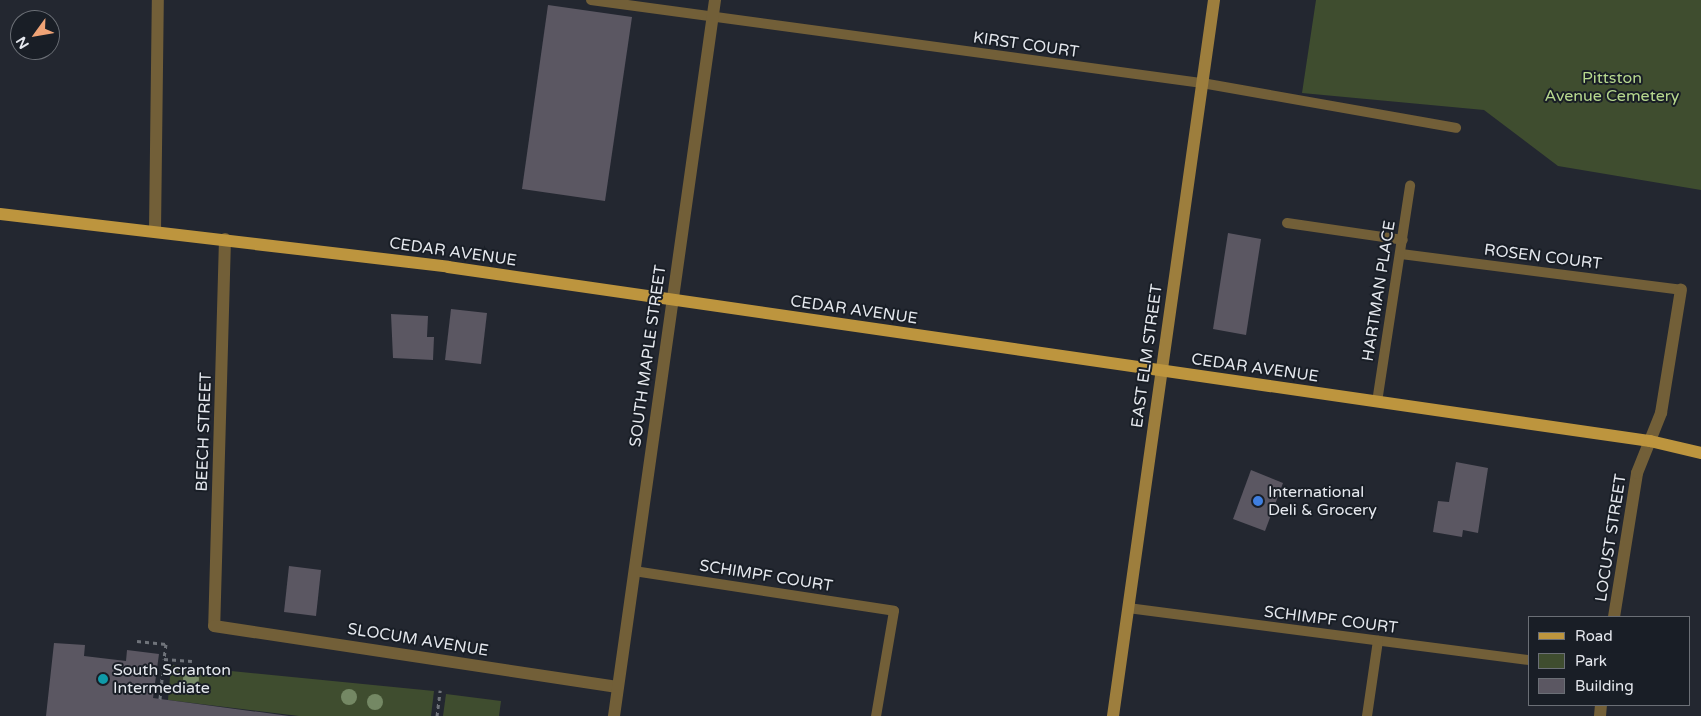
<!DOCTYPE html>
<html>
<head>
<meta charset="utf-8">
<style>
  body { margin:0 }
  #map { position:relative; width:1701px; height:716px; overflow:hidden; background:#232730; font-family:"Varela Round",sans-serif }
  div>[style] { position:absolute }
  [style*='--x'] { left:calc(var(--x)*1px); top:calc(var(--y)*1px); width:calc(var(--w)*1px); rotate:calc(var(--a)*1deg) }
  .green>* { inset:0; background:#3f4d2f }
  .building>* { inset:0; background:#5b5762 }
  .path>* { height:3px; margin-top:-1.5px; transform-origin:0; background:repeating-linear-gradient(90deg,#6f737a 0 4px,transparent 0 8px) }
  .lane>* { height:10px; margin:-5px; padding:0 5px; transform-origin:5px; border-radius:5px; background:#725f38 }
  .street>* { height:12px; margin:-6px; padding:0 6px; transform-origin:6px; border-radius:6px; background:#725f38 }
  .secondary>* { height:12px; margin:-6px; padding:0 6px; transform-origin:6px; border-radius:6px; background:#9d7e3d }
  .primary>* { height:12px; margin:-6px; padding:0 6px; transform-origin:6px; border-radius:6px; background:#bd953e }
  .trees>* { width:16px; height:16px; margin:-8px; border-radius:50%; background:#748864 }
  .dots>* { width:14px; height:14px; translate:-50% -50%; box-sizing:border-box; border:2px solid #191e26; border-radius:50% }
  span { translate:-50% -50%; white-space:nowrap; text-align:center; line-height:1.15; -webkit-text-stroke:4px #191e26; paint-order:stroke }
  .street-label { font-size:16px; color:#e5e8ee }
  .park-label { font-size:16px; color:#b7d88e }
  .poi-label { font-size:16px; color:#e5e8ee }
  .left { translate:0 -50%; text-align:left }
  .legend { position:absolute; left:1528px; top:616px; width:162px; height:90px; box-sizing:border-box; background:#191e26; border:1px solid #6b6f76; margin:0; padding:6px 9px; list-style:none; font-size:15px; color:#e5e8ee }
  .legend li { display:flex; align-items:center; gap:10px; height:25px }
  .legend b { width:25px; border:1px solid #6b6f76 }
  .north { position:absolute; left:10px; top:10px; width:50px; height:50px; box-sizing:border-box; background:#191e26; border:1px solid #6b6f76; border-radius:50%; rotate:238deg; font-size:14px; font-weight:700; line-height:20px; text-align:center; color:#e5e8ee }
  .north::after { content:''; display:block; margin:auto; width:18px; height:22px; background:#efa376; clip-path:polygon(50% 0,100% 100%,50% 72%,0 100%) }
</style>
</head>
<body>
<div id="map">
  <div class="green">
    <i style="clip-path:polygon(1316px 0,1701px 0,1701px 190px,1558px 166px,1484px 110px,1302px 93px)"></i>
    <i style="clip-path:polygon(171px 665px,434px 691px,431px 716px,299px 716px,168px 700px)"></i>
    <i style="clip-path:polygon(446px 694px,501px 701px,499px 716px,443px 716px)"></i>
  </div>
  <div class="building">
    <i style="clip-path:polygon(548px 5px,632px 17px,605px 201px,522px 189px)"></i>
    <i style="clip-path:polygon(1228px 233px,1261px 239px,1246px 335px,1213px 329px)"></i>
    <i style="clip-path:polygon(451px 309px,487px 313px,481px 364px,445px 360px)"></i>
    <i style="clip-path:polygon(391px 314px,428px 316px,427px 337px,434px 337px,433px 360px,393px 358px)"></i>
    <i style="clip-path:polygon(1456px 462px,1488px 468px,1478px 533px,1463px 530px,1462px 537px,1433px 532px,1438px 501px,1449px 502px)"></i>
    <i style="clip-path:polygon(1251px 470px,1283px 483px,1265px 531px,1233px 519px)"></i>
    <i style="clip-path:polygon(289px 566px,321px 570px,316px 616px,284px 612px)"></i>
    <i style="clip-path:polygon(54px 643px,85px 645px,84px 656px,126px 661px,127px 650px,159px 654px,153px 698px,289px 716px,46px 716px)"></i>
  </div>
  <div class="path">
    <i style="--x:137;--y:641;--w:29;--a:6"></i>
    <i style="--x:166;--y:644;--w:15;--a:98"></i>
    <i style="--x:160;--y:699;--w:40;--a:-84.3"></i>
    <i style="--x:164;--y:659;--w:28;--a:4"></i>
    <i style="--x:437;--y:716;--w:26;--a:-83"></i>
  </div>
  <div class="lane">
    <i style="--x:591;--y:0;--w:617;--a:7.74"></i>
    <i style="--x:1202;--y:83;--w:258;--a:10"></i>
    <i style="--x:1287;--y:223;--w:117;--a:8.3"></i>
    <i style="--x:1401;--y:254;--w:282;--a:7.3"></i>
    <i style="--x:1377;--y:402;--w:219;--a:-81.3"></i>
    <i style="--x:634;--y:571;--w:263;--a:8.7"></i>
    <i style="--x:894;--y:611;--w:107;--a:99.7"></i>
    <i style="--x:1128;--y:608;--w:405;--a:7.4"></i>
    <i style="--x:1367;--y:716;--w:76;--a:-81.7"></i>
  </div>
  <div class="street">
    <i style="--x:155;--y:231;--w:231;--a:-89.3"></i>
    <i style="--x:225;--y:239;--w:387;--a:91.6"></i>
    <i style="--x:214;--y:626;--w:408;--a:8.6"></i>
    <i style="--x:1614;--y:617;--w:146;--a:-80.9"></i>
    <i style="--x:1637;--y:473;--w:65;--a:-68.2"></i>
    <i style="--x:1661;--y:413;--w:125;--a:-80.8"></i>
    <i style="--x:614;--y:716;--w:723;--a:-81.97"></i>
    <i style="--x:1600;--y:716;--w:11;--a:-85"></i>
  </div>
  <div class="secondary">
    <i style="--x:1113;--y:716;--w:723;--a:-81.97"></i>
  </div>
  <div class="primary">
    <i style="--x:0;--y:214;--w:451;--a:6.7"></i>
    <i style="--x:448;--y:267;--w:1215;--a:8.24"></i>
    <i style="--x:1650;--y:441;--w:52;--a:13.2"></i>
  </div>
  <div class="trees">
    <i style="left:191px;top:679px"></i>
    <i style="left:349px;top:697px"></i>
    <i style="left:375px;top:702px"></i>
  </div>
  <div class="dots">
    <i style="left:1258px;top:501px;background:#3f7fe0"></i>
    <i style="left:103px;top:679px;background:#0f9aa8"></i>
  </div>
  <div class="street-label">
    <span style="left:1026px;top:45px;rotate:8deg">KIRST COURT</span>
    <span style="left:453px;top:252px;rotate:8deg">CEDAR AVENUE</span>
    <span style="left:1543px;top:257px;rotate:7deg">ROSEN COURT</span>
    <span style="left:1379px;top:291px;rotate:-81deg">HARTMAN PLACE</span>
    <span style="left:854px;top:310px;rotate:8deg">CEDAR AVENUE</span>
    <span style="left:648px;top:356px;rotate:-82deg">SOUTH MAPLE STREET</span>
    <span style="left:1147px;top:356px;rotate:-82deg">EAST ELM STREET</span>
    <span style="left:1255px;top:368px;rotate:8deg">CEDAR AVENUE</span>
    <span style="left:204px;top:432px;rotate:-88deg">BEECH STREET</span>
    <span style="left:1611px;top:538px;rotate:-81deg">LOCUST STREET</span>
    <span style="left:766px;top:576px;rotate:9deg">SCHIMPF COURT</span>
    <span style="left:1331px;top:620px;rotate:7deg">SCHIMPF COURT</span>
    <span style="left:418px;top:640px;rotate:9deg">SLOCUM AVENUE</span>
  </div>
  <div class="park-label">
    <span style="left:1612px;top:87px">Pittston<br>Avenue Cemetery</span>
  </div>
  <div class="poi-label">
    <span class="left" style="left:1268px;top:501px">International<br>Deli &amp; Grocery</span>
    <span class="left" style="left:113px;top:679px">South Scranton<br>Intermediate</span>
  </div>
  <ul class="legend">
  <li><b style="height:6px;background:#bd953e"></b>Road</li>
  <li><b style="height:14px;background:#3f4d2f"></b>Park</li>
  <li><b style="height:14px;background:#5b5762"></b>Building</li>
  </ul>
  <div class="north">N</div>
</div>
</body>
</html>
